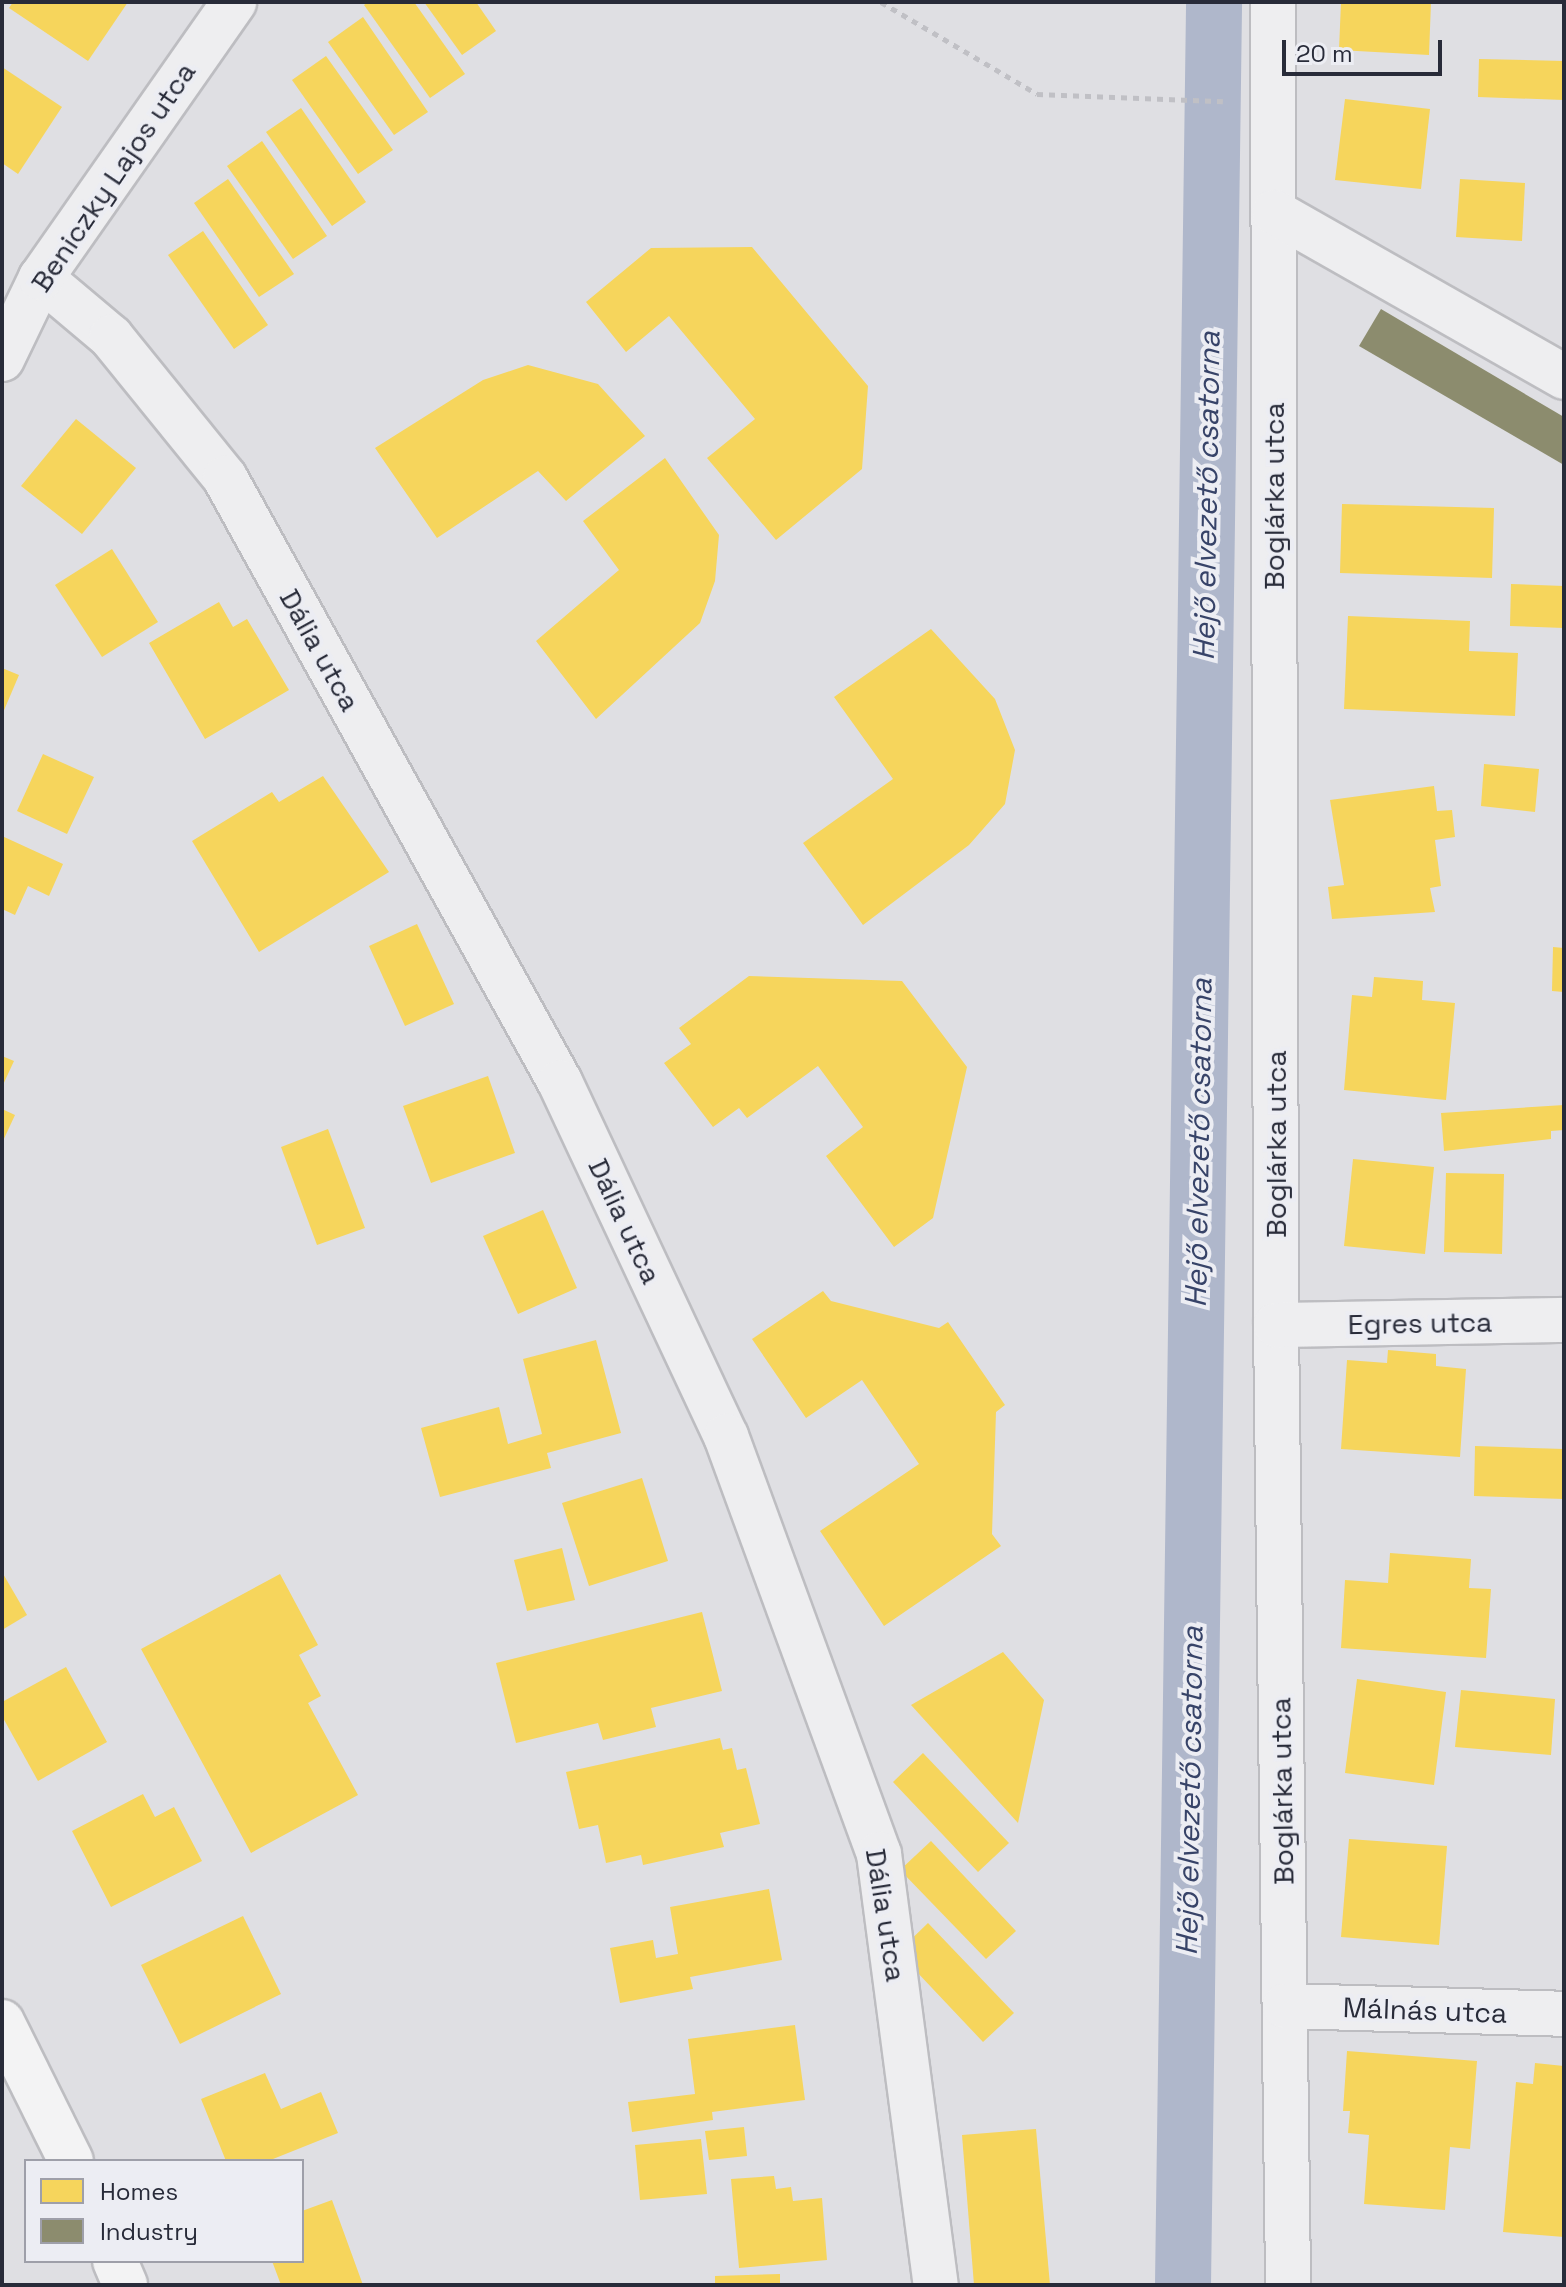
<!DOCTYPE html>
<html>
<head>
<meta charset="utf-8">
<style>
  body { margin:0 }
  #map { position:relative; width:1566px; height:2287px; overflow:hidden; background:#dfdfe3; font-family:"Space Grotesk",sans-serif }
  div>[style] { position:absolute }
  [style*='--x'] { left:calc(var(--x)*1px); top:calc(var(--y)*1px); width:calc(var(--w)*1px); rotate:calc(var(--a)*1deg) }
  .homes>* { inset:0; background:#f6d55c }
  .industry>* { inset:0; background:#8c8c6e }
  .canal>* { height:56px; margin:-28px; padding:0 28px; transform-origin:28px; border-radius:28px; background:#afb7cb }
  .path>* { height:5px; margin-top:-2.5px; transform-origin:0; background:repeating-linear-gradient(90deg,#c0c0c5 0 6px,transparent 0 12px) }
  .roads { filter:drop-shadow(2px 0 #bdbdc1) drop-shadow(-2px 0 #bdbdc1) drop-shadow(0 2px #bdbdc1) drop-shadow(0 -2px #bdbdc1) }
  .minor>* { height:44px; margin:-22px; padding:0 22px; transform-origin:22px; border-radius:22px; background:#eeeef0 }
  .secondary>* { height:44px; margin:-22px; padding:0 22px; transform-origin:22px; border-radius:22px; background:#f3f3f4 }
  span { translate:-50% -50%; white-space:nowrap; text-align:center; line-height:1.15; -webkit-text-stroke:8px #ecedf3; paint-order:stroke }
  .street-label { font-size:28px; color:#282b39 }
  .water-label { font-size:30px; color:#374368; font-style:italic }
  .frame { position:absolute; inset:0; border:4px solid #282b39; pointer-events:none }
  .legend { position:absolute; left:24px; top:2159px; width:280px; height:104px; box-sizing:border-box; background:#ecedf3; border:2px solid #9e9fa9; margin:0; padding:10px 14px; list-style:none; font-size:24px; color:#282b39 }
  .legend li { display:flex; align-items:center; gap:16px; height:40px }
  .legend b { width:40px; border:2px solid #9e9fa9 }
  .scale { position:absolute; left:1282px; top:40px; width:160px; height:36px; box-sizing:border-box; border:4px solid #282b39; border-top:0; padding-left:10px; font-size:24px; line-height:28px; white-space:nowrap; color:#282b39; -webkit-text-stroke:6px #ecedf3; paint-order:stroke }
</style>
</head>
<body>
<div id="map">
  <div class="homes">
    <i style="clip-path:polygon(13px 2px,128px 2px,88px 61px,9px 8px)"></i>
    <i style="clip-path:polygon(368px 2px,414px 2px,465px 74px,430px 98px,364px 5px)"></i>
    <i style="clip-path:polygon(424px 2px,476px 2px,496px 31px,462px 55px)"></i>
    <i style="clip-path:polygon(1341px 2px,1431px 2px,1429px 55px,1339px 50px)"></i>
    <i style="clip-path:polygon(363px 17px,428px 112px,394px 135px,328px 42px)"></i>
    <i style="clip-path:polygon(326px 56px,393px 150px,358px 174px,292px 80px)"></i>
    <i style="clip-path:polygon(1479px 59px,1564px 61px,1564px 100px,1478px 97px)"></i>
    <i style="clip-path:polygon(2px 67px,62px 107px,18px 174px,2px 163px)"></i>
    <i style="clip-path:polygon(1345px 99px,1430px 109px,1421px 189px,1335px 180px)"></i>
    <i style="clip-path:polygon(301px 108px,366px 202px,332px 226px,266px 132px)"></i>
    <i style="clip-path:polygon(262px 141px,327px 236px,293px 259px,227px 166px)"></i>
    <i style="clip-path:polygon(228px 179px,294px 274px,259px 297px,194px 203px)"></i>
    <i style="clip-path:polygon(1460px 179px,1525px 183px,1522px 241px,1456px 237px)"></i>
    <i style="clip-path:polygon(203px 231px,268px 325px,234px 349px,168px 255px)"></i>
    <i style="clip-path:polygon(752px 247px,868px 386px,862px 469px,776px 540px,707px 458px,755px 419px,669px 316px,626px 352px,586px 302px,651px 248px)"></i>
    <i style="clip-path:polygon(528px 365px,598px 384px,645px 436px,566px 501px,538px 471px,437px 538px,375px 448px,483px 380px)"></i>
    <i style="clip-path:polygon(76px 419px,136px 468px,82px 534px,21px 486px)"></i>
    <i style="clip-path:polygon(665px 458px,719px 535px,715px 581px,700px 623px,596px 719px,536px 641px,619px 570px,583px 521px)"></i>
    <i style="clip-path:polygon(1342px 504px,1494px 508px,1492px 578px,1340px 573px)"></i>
    <i style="clip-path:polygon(112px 549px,158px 622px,102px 657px,55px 585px)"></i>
    <i style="clip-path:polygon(1511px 584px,1564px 586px,1564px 628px,1510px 626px)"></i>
    <i style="clip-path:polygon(219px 602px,233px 627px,247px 619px,289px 690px,205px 739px,149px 643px)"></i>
    <i style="clip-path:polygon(1348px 616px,1470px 621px,1469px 651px,1518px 653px,1515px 716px,1344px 709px)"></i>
    <i style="clip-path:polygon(931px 629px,995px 699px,1015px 750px,1005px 804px,969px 845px,863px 925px,803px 843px,893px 779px,834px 697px)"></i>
    <i style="clip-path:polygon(2px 668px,19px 675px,2px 715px)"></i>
    <i style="clip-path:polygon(43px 754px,94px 777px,67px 834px,17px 811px)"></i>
    <i style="clip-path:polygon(1484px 764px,1539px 769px,1535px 812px,1481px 806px)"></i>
    <i style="clip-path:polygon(323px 776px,389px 872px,259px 952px,192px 841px,272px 792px,279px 802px)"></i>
    <i style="clip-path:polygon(1434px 786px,1437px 811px,1452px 810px,1455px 837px,1435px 840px,1441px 886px,1430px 888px,1435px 912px,1332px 919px,1328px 887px,1344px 885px,1330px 800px)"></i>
    <i style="clip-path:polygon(2px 836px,63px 864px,49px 896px,28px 886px,15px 915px,2px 909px)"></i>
    <i style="clip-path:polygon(417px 924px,454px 1004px,405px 1026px,369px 946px)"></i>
    <i style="clip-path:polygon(1553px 947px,1564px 948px,1564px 992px,1552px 991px)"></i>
    <i style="clip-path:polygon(749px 976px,902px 981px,967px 1067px,933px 1218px,894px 1247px,826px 1156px,863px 1127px,818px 1066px,747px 1118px,739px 1108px,713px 1127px,664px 1063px,691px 1044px,679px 1028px)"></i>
    <i style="clip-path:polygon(1374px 977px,1423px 981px,1422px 1000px,1455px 1003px,1446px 1100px,1344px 1090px,1352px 995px,1372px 997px)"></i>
    <i style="clip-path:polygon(2px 1056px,14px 1061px,2px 1087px)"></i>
    <i style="clip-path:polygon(488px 1076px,515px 1153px,431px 1183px,403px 1106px)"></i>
    <i style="clip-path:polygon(1564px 1105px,1564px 1130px,1551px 1131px,1551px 1139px,1444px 1151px,1441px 1113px)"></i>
    <i style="clip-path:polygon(2px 1109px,15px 1115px,2px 1143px)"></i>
    <i style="clip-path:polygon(328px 1129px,365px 1228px,317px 1245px,281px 1147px)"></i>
    <i style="clip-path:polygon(1353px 1159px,1434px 1167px,1425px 1254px,1344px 1246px)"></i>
    <i style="clip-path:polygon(1446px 1173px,1504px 1174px,1502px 1254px,1444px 1252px)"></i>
    <i style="clip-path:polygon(543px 1210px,577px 1288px,518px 1314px,483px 1236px)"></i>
    <i style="clip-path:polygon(823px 1291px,831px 1301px,939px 1328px,948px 1322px,1005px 1405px,996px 1412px,992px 1534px,1001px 1546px,884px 1626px,820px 1531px,919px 1464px,862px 1380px,806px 1418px,752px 1339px)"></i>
    <i style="clip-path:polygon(596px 1340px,621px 1433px,547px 1453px,551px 1468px,440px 1497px,421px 1428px,499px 1407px,508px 1444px,542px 1434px,523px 1359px)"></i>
    <i style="clip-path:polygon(1388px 1350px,1436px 1354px,1436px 1366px,1466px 1369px,1460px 1457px,1341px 1449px,1347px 1360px,1387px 1363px)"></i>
    <i style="clip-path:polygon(1475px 1446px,1564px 1449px,1564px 1499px,1474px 1496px)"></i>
    <i style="clip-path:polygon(642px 1478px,668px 1561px,589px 1586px,562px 1503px)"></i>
    <i style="clip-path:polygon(562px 1548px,575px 1600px,527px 1611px,514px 1560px)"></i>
    <i style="clip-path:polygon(1390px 1553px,1471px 1559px,1469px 1588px,1491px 1589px,1486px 1658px,1341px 1648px,1345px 1580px,1388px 1583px)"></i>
    <i style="clip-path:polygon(2px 1572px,27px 1615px,2px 1630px)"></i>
    <i style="clip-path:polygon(280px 1574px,318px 1645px,299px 1655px,321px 1696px,308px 1703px,358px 1795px,251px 1853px,141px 1649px)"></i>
    <i style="clip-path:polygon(702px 1612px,722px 1691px,651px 1708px,656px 1727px,603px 1740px,598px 1723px,516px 1743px,496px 1663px)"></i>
    <i style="clip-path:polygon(1003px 1652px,1044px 1700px,1018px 1823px,911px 1705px)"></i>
    <i style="clip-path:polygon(66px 1667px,107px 1742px,38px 1781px,2px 1716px,2px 1702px)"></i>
    <i style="clip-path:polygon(1357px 1679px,1446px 1692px,1434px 1785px,1345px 1773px)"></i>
    <i style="clip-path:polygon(1461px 1690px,1555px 1699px,1551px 1755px,1455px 1747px)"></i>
    <i style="clip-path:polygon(720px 1738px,723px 1750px,732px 1748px,737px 1770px,746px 1768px,760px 1824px,720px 1833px,724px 1847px,643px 1865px,641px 1855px,606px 1863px,598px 1825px,579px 1829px,566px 1772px)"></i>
    <i style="clip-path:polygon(923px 1753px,1009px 1843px,978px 1872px,893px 1782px)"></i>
    <i style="clip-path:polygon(143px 1794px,155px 1817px,174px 1807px,202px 1861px,111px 1907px,72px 1831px)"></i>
    <i style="clip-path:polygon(1349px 1839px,1447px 1846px,1439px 1945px,1341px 1937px)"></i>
    <i style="clip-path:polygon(931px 1841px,1016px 1931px,986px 1959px,900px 1870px)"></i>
    <i style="clip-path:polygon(769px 1889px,782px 1960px,690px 1977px,693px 1989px,620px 2003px,610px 1948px,653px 1940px,656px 1958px,678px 1954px,670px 1907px)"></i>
    <i style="clip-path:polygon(243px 1916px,281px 1994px,180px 2044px,141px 1965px)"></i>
    <i style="clip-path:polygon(928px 1923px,1014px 2013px,983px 2042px,898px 1952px)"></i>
    <i style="clip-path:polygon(795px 2025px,805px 2100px,712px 2112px,713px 2120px,632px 2132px,628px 2102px,695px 2094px,688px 2039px)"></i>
    <i style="clip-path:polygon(1347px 2051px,1477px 2061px,1470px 2149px,1450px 2147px,1445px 2210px,1364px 2204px,1369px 2135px,1348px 2133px,1350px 2111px,1343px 2111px)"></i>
    <i style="clip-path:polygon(1535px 2063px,1564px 2066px,1564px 2237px,1503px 2232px,1516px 2082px,1533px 2084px)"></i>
    <i style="clip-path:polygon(265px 2073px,281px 2109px,321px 2092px,338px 2133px,268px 2161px,226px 2161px,201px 2099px)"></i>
    <i style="clip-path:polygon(744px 2127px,747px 2156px,709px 2160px,705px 2131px)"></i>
    <i style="clip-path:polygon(1036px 2129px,1050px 2285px,974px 2285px,962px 2135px)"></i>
    <i style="clip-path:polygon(701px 2139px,707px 2194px,640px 2200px,635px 2145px)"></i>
    <i style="clip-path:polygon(774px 2176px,776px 2189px,791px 2187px,793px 2201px,822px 2198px,827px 2260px,739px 2268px,731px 2179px)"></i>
    <i style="clip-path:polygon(332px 2200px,363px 2285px,281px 2285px,272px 2261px,302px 2261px,302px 2211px)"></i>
    <i style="clip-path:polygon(780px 2274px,780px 2285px,715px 2285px,715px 2276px)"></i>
  </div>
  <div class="industry">
    <i style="clip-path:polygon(1381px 309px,1564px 417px,1564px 465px,1359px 346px)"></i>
  </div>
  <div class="canal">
    <i style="--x:1183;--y:2285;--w:2283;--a:-89.22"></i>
  </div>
  <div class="path">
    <i style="--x:881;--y:2;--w:181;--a:30.5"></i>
    <i style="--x:1037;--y:94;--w:186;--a:2.2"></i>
  </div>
  <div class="roads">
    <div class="minor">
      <i style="--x:1273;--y:2;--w:1323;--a:89.87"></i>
      <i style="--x:1276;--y:1325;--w:960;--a:89.28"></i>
      <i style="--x:1274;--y:212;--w:334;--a:29.6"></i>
      <i style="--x:41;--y:278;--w:92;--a:40.1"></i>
      <i style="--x:111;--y:337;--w:181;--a:51"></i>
      <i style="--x:225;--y:478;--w:691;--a:60.99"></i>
      <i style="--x:560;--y:1082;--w:391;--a:64.9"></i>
      <i style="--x:726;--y:1436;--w:445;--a:69.9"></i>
      <i style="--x:879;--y:1854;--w:435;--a:82.5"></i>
      <i style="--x:2;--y:359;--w:90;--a:-64.3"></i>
      <i style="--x:41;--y:278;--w:337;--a:-55"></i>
      <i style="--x:1276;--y:1325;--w:288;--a:-1"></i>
      <i style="--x:1285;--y:2006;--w:279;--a:1.6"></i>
    </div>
    <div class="secondary">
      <i style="--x:2;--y:2022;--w:155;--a:63.6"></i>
      <i style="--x:115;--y:2261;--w:26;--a:67"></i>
    </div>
  </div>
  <div class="street-label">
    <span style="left:113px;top:177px;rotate:-56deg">Beniczky Lajos utca</span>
    <span style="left:1274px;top:496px;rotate:-90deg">Boglárka utca</span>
    <span style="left:320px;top:650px;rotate:61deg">Dália utca</span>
    <span style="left:1276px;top:1144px;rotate:-90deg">Boglárka utca</span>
    <span style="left:625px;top:1221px;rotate:65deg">Dália utca</span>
    <span style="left:1420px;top:1323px;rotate:-1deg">Egres utca</span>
    <span style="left:1282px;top:1791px;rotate:-91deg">Boglárka utca</span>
    <span style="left:886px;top:1915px;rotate:81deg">Dália utca</span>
    <span style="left:1425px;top:2010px;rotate:2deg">Málnás utca</span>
  </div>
  <div class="water-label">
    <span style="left:1207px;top:496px;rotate:-89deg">Hejő elvezető csatorna</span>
    <span style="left:1199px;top:1143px;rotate:-89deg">Hejő elvezető csatorna</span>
    <span style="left:1190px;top:1791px;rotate:-89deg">Hejő elvezető csatorna</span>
  </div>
  <div class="frame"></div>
  <ul class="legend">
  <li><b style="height:22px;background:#f6d55c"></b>Homes</li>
  <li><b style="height:22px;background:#8c8c6e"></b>Industry</li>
  </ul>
  <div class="scale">20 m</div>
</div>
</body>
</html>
